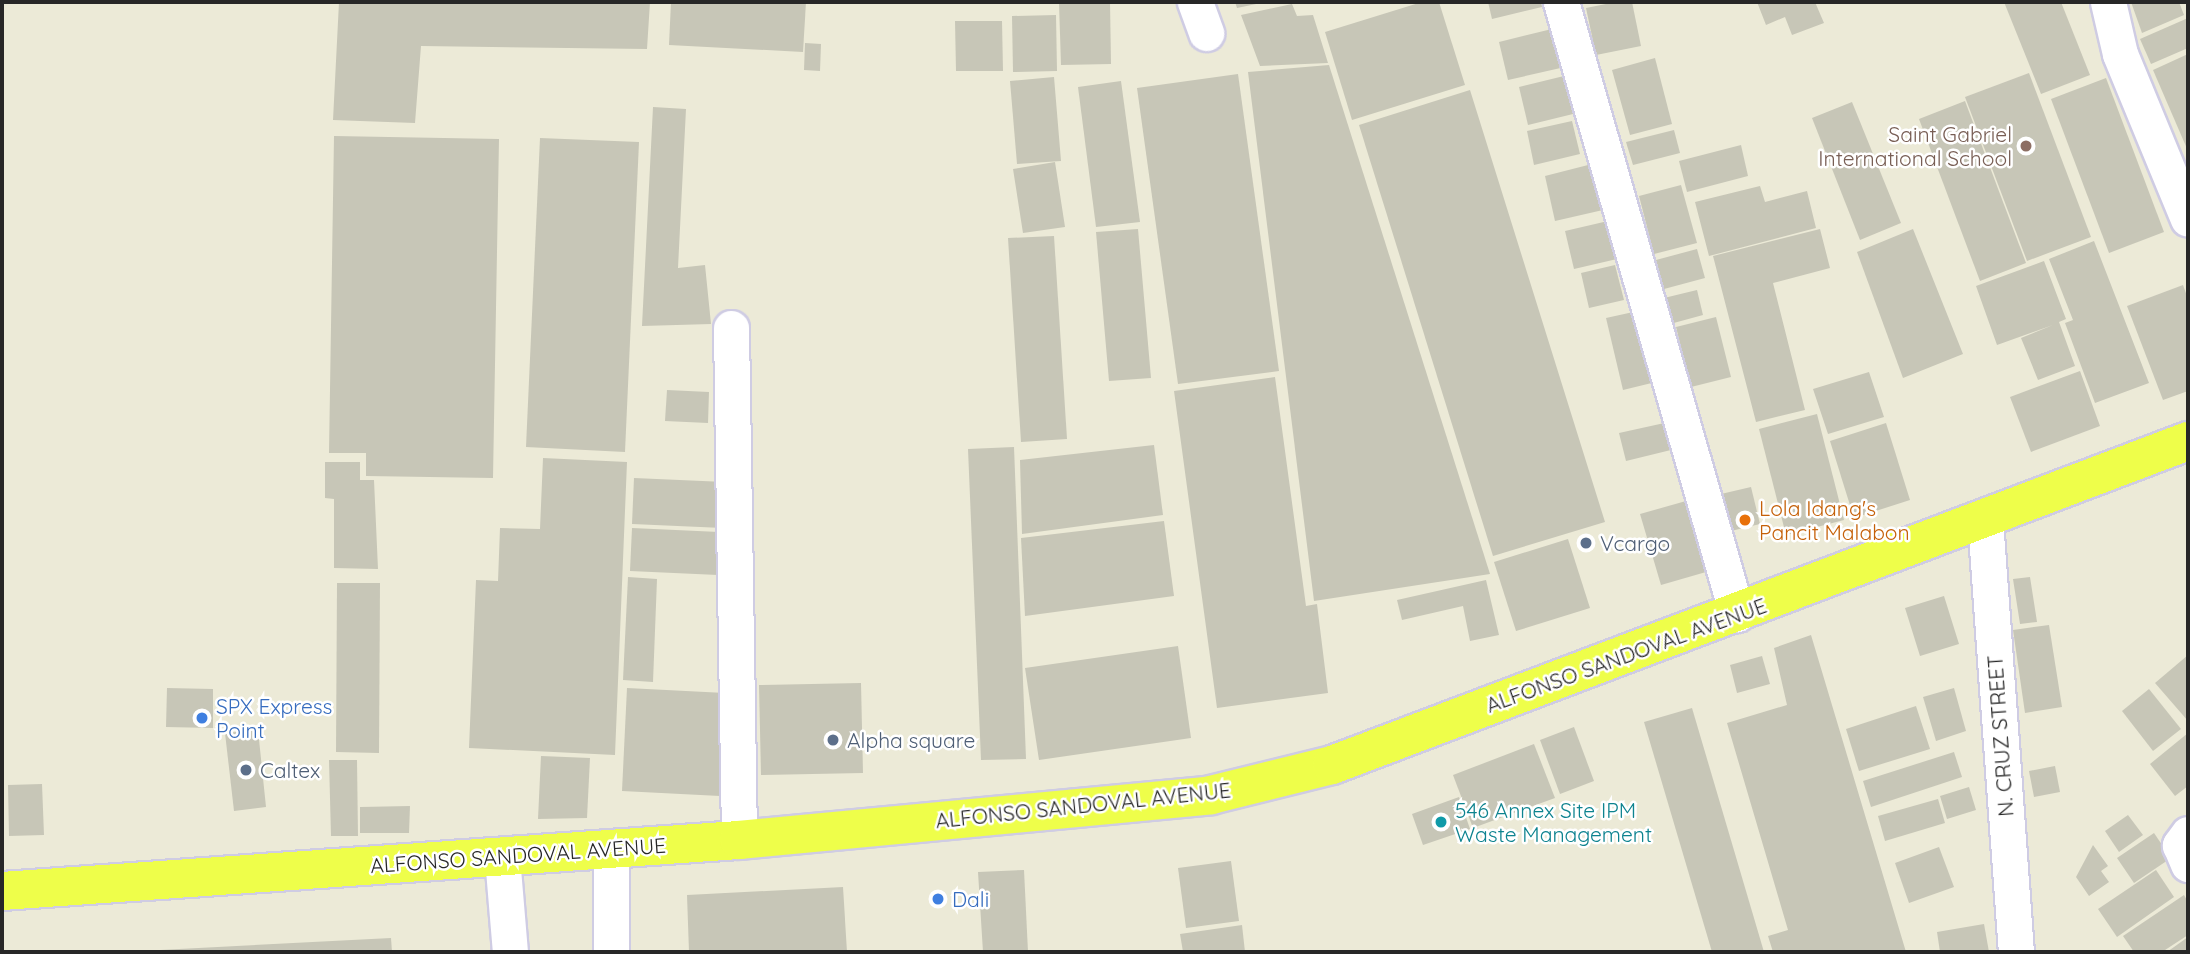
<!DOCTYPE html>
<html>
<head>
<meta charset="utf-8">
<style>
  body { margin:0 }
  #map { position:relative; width:2190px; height:954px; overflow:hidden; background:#ecead7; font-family:Quicksand,sans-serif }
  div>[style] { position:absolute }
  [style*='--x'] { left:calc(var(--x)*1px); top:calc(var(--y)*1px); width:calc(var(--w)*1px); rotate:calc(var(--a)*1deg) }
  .building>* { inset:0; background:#c7c6b7 }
  .roads { filter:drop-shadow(2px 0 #cfcce3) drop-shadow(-2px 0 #cfcce3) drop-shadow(0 2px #cfcce3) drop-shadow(0 -2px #cfcce3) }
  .minor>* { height:35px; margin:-17.5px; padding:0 17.5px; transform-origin:17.5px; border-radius:17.5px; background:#fff }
  .major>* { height:38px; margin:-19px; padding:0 19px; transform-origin:19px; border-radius:19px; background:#eefe4a }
  .dots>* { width:19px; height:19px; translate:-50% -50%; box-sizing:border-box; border:4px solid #fff; border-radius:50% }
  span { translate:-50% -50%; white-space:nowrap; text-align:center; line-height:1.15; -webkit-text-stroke:5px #fff; paint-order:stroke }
  .education-label { font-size:21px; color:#785e54 }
  .right { translate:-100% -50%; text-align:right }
  .food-label { font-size:21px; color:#c56008 }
  .left { translate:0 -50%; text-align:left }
  .service-label { font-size:21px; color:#4e5e75 }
  .street-label { font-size:21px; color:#272727 }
  .shop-label { font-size:21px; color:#366cbe }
  .culture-label { font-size:21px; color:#0d838f }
  .frame { position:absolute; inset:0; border:4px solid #272727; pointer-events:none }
</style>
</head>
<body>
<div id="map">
  <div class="building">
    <i style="clip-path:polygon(339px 2px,650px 2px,647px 49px,421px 46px,415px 123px,333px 120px)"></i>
    <i style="clip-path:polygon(671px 2px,806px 2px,803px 52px,669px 45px)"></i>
    <i style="clip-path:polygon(1110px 2px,1111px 64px,1061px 65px,1059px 3px)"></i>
    <i style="clip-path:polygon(1235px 2px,1261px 2px,1261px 3px,1237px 8px)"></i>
    <i style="clip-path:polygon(1422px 2px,1439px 2px,1465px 85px,1352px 120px,1325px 32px)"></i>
    <i style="clip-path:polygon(1488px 2px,1541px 2px,1542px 7px,1492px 19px)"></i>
    <i style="clip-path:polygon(1616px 2px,1632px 2px,1641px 46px,1596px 55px,1586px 8px)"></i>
    <i style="clip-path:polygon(1757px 2px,1815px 2px,1824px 23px,1792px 35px,1785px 17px,1766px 25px)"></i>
    <i style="clip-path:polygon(2004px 2px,2061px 2px,2090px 75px,2041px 94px)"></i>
    <i style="clip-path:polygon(2131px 2px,2179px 2px,2184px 15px,2142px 33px)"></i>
    <i style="clip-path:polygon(1292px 4px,1297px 16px,1313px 15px,1328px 63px,1260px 66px,1241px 15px)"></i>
    <i style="clip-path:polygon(1056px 15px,1057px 71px,1013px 72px,1012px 16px)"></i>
    <i style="clip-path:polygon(2188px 18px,2188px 48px,2151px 64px,2140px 39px)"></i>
    <i style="clip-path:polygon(955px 21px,1002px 21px,1003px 71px,956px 71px)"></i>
    <i style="clip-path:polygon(1556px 28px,1565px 67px,1508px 80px,1499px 42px)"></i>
    <i style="clip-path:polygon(805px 43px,821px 44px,820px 71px,804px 70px)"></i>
    <i style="clip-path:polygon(2188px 54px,2188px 151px,2153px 70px)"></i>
    <i style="clip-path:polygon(1655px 58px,1672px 124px,1630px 135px,1612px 70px)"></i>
    <i style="clip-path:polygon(1329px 65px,1490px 574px,1314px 601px,1248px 72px)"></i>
    <i style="clip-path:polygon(2029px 73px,2091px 237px,2027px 261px,1965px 97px)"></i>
    <i style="clip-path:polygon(1238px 74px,1279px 371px,1178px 384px,1137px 88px)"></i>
    <i style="clip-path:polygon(1564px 76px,1573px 114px,1528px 125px,1519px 87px)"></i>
    <i style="clip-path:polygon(1054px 77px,1061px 161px,1017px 164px,1010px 81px)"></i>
    <i style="clip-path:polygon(2106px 78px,2164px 232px,2109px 253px,2051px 99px)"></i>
    <i style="clip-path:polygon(1121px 81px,1140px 222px,1096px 227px,1078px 87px)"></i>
    <i style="clip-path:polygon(1470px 90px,1605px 522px,1493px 556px,1359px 125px)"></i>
    <i style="clip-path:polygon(1965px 101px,2026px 263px,1980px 281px,1919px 119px)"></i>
    <i style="clip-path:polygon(1852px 102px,1901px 223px,1860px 240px,1812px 118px)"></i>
    <i style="clip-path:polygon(653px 107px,686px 109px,678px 268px,705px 265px,711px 324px,642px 326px)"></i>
    <i style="clip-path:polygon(1572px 121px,1580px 154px,1534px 165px,1527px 131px)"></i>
    <i style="clip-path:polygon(1674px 130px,1680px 153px,1633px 165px,1626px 142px)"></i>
    <i style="clip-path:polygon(334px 136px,499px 139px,493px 478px,366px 476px,366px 453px,329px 453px)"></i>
    <i style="clip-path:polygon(540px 138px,639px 142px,625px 452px,526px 447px)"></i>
    <i style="clip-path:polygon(1741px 145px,1748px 176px,1687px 192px,1679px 161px)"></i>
    <i style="clip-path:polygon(1055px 162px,1065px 227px,1023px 233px,1013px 169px)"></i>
    <i style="clip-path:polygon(1592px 164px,1603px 210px,1555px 221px,1545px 176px)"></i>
    <i style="clip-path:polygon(1681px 185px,1697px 243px,1654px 254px,1639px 196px)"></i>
    <i style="clip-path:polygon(1760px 186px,1765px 202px,1807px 191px,1816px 228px,1709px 256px,1695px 202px)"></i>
    <i style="clip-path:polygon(1608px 221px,1617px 259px,1574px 269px,1565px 231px)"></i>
    <i style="clip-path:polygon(1138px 229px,1151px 378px,1109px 381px,1096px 232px)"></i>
    <i style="clip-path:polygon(1820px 229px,1830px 268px,1773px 283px,1805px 410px,1756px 422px,1713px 256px)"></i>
    <i style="clip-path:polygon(1913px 229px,1963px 354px,1903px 378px,1857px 252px)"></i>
    <i style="clip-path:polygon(1054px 236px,1067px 439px,1021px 442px,1008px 238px)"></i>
    <i style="clip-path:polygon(2094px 241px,2149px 383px,2095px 403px,2065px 323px,2073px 320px,2049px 259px)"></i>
    <i style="clip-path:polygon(1697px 249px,1705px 278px,1664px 289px,1656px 260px)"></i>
    <i style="clip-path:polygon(2044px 261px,2066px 319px,2059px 322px,2075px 366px,2038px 380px,2021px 338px,2053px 325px,1997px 345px,1976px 286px)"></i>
    <i style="clip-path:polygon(1615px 265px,1624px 300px,1589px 308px,1581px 273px)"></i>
    <i style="clip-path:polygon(2183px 285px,2188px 299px,2188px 391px,2163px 400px,2127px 306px)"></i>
    <i style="clip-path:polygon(1697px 290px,1703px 315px,1670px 324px,1664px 298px)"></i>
    <i style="clip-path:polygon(1647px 309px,1664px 380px,1623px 390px,1606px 318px)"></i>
    <i style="clip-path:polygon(1716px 317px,1731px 377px,1691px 387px,1676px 327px)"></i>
    <i style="clip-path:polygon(2080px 371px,2100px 426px,2031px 452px,2010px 397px)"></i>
    <i style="clip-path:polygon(1869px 372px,1884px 417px,1828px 434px,1813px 389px)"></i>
    <i style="clip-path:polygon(1275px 377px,1306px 606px,1317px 604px,1328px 693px,1217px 708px,1174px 391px)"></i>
    <i style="clip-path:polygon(667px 390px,709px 392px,708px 423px,665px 421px)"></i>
    <i style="clip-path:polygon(1817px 414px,1844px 520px,1786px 535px,1759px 429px)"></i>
    <i style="clip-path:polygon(1669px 422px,1675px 449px,1626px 461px,1619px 433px)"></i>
    <i style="clip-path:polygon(1886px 423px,1910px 500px,1854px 518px,1830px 441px)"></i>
    <i style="clip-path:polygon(1154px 445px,1163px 515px,1022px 534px,1020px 460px)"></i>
    <i style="clip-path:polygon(1014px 447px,1026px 759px,981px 760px,968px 449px)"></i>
    <i style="clip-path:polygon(543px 458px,627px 462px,615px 755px,469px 748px,476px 580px,498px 581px,500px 528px,540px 529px)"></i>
    <i style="clip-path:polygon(325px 462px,360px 462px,360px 480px,374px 480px,378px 569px,334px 568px,334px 499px,325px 498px)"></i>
    <i style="clip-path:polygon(634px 478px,725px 482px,723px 528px,632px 524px)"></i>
    <i style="clip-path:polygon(1751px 487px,1760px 524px,1731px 531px,1721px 494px)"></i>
    <i style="clip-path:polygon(1686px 501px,1706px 572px,1661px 585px,1640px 514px)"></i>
    <i style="clip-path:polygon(1164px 521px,1174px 596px,1025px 616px,1021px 538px)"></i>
    <i style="clip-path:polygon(632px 528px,719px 532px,718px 575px,630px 571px)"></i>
    <i style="clip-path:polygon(1568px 539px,1590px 608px,1516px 631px,1494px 562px)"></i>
    <i style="clip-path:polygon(628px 577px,657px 579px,653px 682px,623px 680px)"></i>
    <i style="clip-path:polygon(2030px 577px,2037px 622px,2020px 624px,2013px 579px)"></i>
    <i style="clip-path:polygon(1486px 580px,1499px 635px,1470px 641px,1463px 606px,1402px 620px,1397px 600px)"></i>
    <i style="clip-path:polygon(337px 583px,380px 583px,379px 753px,336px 752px)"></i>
    <i style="clip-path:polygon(1944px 596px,1959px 644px,1920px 656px,1905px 608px)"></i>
    <i style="clip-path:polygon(2049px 625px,2062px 707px,2025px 713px,2013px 630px)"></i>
    <i style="clip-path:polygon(1811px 635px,1906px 952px,1773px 952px,1768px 936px,1788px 930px,1727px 723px,1787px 705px,1774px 648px)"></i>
    <i style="clip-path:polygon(1178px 646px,1191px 738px,1039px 760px,1025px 668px)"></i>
    <i style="clip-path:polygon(2188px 655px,2188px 721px,2155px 683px)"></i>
    <i style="clip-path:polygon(1762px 656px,1770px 684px,1737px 693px,1730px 665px)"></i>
    <i style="clip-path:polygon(861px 683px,863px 773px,761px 775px,759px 685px)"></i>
    <i style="clip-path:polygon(167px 688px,213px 689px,213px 728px,166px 727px)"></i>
    <i style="clip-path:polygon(627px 688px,725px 693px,720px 796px,622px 791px)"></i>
    <i style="clip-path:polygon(1954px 688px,1966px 731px,1936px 741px,1923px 697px)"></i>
    <i style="clip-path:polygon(2149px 689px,2181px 729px,2153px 751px,2122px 711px)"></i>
    <i style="clip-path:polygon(1916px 706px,1930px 749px,1859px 771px,1846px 729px)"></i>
    <i style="clip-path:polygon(1692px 708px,1764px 952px,1712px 952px,1644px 722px)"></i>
    <i style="clip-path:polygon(1574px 727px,1594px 781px,1560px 794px,1540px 740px)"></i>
    <i style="clip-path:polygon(258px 730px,266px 807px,234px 811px,225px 733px)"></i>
    <i style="clip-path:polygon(2188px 733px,2188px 786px,2175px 796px,2150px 764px)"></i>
    <i style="clip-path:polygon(1534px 744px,1555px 798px,1473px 828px,1453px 775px)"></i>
    <i style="clip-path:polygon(1954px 752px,1962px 777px,1871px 807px,1863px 781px)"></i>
    <i style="clip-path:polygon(541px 756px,590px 758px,587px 818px,538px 819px)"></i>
    <i style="clip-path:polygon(329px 760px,357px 760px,358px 836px,331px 836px)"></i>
    <i style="clip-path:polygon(2055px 766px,2060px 792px,2034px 797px,2029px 771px)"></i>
    <i style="clip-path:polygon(42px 784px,44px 835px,9px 836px,8px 785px)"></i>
    <i style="clip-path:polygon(1969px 787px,1976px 810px,1947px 819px,1940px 796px)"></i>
    <i style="clip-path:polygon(1459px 797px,1470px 829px,1423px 845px,1412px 814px)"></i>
    <i style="clip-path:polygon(1938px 799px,1945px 823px,1885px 841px,1878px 816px)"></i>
    <i style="clip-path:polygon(410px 806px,409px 833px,360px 833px,360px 807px)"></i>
    <i style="clip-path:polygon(2128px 815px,2143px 835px,2119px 852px,2105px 831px)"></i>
    <i style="clip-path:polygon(2154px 833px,2171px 858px,2134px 883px,2117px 858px)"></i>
    <i style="clip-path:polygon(2093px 845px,2108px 866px,2101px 871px,2109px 882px,2089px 896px,2076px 877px)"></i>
    <i style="clip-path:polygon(1939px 847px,1954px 887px,1909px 903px,1895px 863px)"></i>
    <i style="clip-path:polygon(1231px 861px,1239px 921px,1186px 928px,1178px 868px)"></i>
    <i style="clip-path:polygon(1024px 870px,1028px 952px,983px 952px,978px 872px)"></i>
    <i style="clip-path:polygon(2156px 870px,2174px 897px,2117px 937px,2098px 909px)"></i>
    <i style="clip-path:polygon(843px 887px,847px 952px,689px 952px,687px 895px)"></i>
    <i style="clip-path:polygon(2184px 895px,2188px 902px,2188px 935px,2162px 952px,2134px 952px,2123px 936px)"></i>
    <i style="clip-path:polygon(1984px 924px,1989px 952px,1940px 952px,1937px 932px)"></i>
    <i style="clip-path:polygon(1242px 925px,1245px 952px,1183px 952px,1180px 934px)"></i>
    <i style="clip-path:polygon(2188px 937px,2188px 952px,2167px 952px)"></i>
    <i style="clip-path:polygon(391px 938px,392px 952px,160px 952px,160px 950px)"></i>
  </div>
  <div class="roads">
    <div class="minor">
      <i style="--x:1195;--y:2;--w:33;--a:70"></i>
      <i style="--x:1561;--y:2;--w:637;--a:73.96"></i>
      <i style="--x:2108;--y:2;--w:53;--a:77"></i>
      <i style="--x:2120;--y:54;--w:178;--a:67.6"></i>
      <i style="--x:731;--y:328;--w:512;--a:89.1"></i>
      <i style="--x:1985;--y:520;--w:433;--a:85.9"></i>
      <i style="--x:2188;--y:834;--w:14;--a:126"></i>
      <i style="--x:2180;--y:845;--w:21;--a:67"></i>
      <i style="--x:611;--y:849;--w:103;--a:90"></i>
      <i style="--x:502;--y:857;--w:95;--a:85.2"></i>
    </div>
    <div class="major">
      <i style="--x:2;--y:891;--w:739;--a:-3.96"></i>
      <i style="--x:739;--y:840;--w:474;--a:-5.4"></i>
      <i style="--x:1211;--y:795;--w:125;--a:-13.9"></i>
      <i style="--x:1332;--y:765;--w:915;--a:-20.73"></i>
    </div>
  </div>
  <div class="dots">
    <i style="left:2026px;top:146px;background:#8d6e63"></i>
    <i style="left:1745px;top:520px;background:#e8710a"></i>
    <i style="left:1586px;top:543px;background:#5c6f8a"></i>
    <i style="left:202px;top:718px;background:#3f7fe0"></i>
    <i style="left:833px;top:740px;background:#5c6f8a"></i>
    <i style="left:246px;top:770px;background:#5c6f8a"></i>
    <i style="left:1441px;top:822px;background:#0f9aa8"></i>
    <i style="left:938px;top:899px;background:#3f7fe0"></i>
  </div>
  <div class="education-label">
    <span class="right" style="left:2012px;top:146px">Saint Gabriel<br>International School</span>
  </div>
  <div class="food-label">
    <span class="left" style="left:1759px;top:520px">Lola Idang's<br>Pancit Malabon</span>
  </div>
  <div class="service-label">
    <span class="left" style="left:1600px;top:543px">Vcargo</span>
    <span class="left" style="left:847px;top:740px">Alpha square</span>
    <span class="left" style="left:260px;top:770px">Caltex</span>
  </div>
  <div class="street-label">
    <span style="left:1626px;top:655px;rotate:-20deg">ALFONSO SANDOVAL AVENUE</span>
    <span style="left:2000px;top:736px;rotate:-94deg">N. CRUZ STREET</span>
    <span style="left:1083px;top:805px;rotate:-6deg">ALFONSO SANDOVAL AVENUE</span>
    <span style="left:518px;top:855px;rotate:-4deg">ALFONSO SANDOVAL AVENUE</span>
  </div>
  <div class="shop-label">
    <span class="left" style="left:216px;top:718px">SPX Express<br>Point</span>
    <span class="left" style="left:952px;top:899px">Dali</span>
  </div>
  <div class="culture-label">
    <span class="left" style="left:1455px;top:822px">546 Annex Site IPM<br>Waste Management</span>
  </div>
  <div class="frame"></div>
</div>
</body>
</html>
